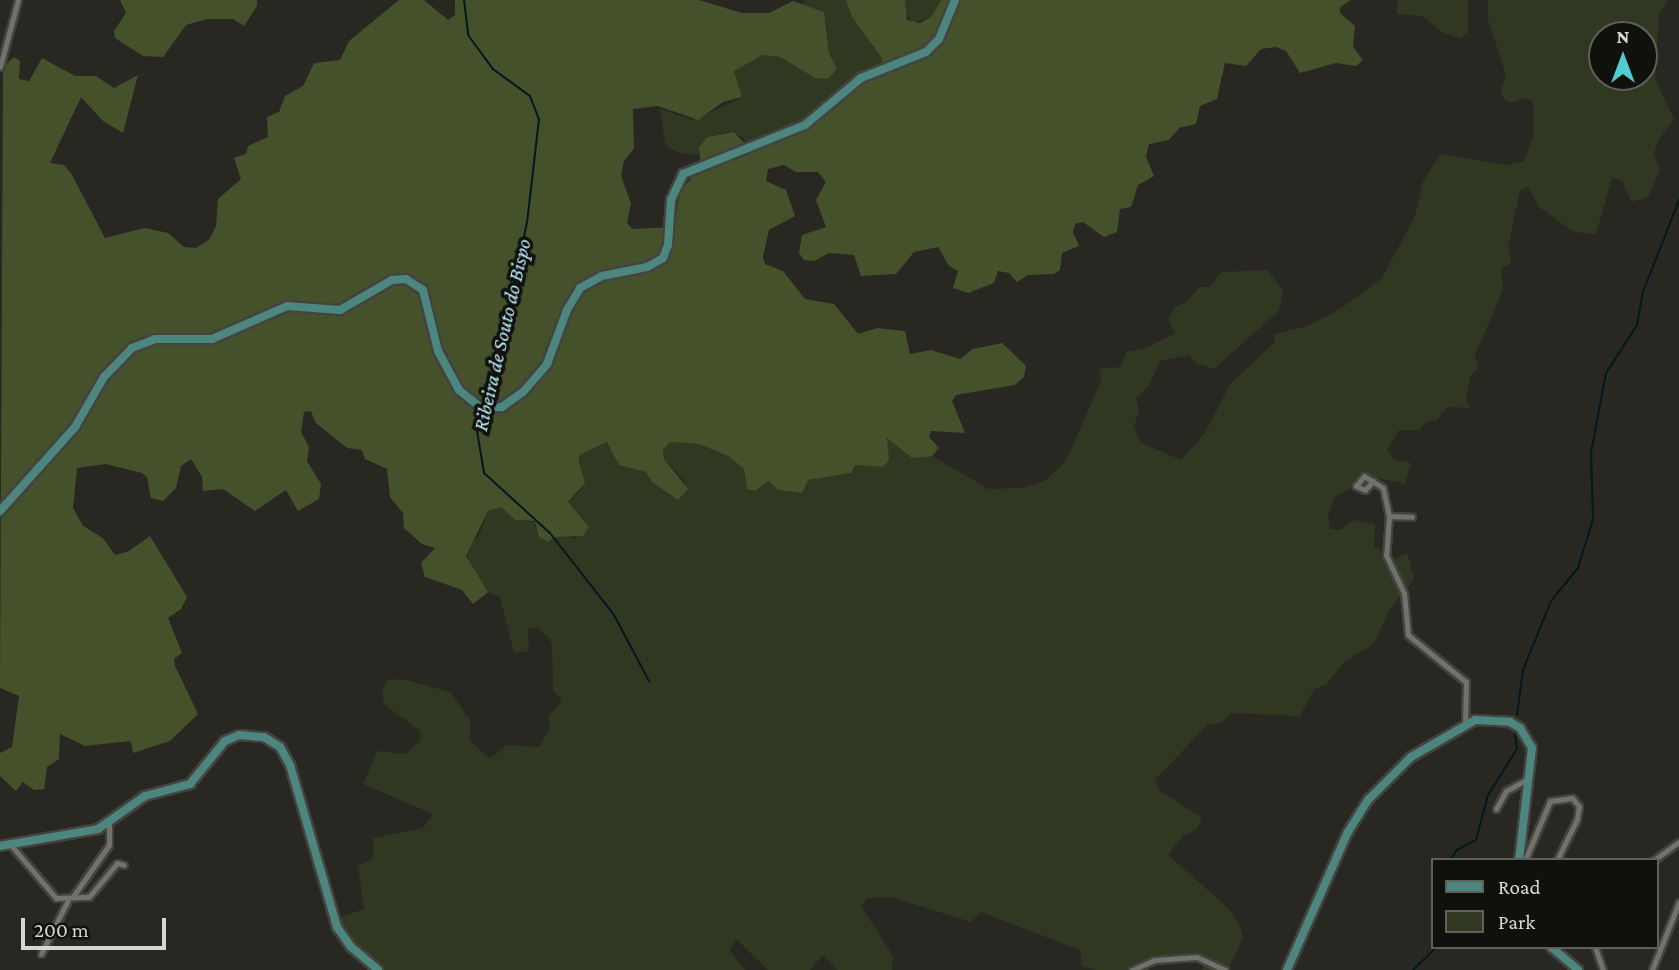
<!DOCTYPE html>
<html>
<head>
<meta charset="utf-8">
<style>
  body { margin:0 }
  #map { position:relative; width:1679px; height:970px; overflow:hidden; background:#282721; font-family:"Crimson Pro",serif }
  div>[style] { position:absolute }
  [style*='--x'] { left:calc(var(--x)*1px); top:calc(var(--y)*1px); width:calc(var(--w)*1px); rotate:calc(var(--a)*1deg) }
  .green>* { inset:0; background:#313821 }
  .forest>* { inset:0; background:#45512b }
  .stream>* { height:2px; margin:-1px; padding:0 1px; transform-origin:1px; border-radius:1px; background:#00191f }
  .roads { filter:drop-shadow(2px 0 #43433f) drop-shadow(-2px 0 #43433f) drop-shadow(0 2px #43433f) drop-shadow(0 -2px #43433f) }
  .street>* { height:5px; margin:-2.5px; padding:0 2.5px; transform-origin:2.5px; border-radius:2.5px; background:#72716b }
  .primary>* { height:8px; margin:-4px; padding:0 4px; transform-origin:4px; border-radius:4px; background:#4d867e }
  span { translate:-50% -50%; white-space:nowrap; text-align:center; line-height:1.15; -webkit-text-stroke:7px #10100d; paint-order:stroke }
  .water-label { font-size:21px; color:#bdeefa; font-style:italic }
  .legend { position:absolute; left:1431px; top:858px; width:228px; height:91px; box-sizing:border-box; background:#10100d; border:2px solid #5f5f5c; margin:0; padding:9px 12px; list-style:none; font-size:21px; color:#d6d6d2 }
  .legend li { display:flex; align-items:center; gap:14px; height:35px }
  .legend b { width:35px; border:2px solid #5f5f5c }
  .north { position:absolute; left:1588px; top:21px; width:70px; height:70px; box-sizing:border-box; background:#10100d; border:2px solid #5f5f5c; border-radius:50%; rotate:0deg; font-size:19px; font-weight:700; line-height:28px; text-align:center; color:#d6d6d2 }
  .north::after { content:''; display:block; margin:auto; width:24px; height:32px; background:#51ccd3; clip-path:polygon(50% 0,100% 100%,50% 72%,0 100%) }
  .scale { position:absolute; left:21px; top:918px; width:145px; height:32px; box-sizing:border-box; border:4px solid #d6d6d2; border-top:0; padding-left:9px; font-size:21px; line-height:24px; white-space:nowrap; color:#d6d6d2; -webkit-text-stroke:5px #10100d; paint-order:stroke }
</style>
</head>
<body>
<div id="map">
  <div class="green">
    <i style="clip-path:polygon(805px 0,846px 0,852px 17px,881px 57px,884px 68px,880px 74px,844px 94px,802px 131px,758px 148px,749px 148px,743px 137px,729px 132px,707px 137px,699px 147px,700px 155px,678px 153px,665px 144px,660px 109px,693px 120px,742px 98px,734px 71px,763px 55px,780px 57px,815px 78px,828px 79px,837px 69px,829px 53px,826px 22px,820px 10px,802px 5px)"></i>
    <i style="clip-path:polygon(905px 0,941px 0,932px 17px,913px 23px,905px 13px)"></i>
    <i style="clip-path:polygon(1398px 0,1468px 0,1468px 33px,1460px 38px,1443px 33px,1422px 16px,1397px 14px)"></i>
    <i style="clip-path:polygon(evenodd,1488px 0,1668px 0,1659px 13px,1655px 79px,1674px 119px,1658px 141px,1654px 154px,1660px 170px,1648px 197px,1631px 202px,1622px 181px,1612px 178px,1596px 234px,1574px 232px,1539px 207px,1528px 187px,1520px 191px,1508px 247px,1511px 264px,1501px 268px,1503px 290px,1475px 355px,1478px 368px,1471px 375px,1466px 398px,1470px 408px,1447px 407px,1437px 420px,1426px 422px,1420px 430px,1399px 430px,1387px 450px,1394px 459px,1411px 463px,1405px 484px,1361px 474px,1356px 486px,1335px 496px,1328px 516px,1330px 529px,1340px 530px,1353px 520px,1375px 524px,1374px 546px,1393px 560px,1407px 553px,1414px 579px,1390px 609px,1374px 643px,1343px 663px,1326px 685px,1314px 689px,1300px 716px,1231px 713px,1221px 723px,1207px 725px,1155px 780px,1159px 790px,1202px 818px,1198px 828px,1183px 836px,1168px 855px,1228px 908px,1240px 926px,1243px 938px,1228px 970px,1202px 970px,1205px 961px,1197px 955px,1151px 960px,1149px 970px,1096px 970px,1082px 966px,1080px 950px,981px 912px,971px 922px,891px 897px,867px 898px,861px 906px,893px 956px,892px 970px,837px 970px,823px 955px,810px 970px,768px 970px,736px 939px,730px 950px,745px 970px,370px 970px,352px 955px,329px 921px,364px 909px,358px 866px,374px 858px,373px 838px,423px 828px,433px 814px,363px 784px,377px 751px,405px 754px,420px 741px,420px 731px,384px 704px,382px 693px,387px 680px,402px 679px,450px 692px,470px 720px,470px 741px,490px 759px,507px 745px,539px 747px,549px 729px,549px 715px,562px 701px,553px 691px,552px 644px,548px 637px,538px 628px,528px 629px,529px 651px,514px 653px,500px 597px,488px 592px,467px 564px,469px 545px,479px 535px,488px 511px,501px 507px,515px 520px,535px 522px,536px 529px,576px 539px,586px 523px,568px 503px,583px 487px,580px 455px,608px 442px,619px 465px,646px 472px,671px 497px,685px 482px,664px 459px,663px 450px,670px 442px,699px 444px,728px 456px,744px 469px,747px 489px,755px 491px,769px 481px,797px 493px,808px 480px,850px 473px,855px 465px,883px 467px,885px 442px,891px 437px,909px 456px,932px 456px,989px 489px,1022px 488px,1046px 480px,1065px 462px,1101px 382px,1099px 369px,1121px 367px,1126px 352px,1144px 349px,1175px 333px,1168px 319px,1175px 307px,1188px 301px,1199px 287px,1209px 287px,1222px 272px,1268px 270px,1283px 291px,1279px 311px,1214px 369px,1196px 363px,1189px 355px,1160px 361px,1150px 384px,1136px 398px,1139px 411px,1134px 426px,1140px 442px,1181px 460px,1205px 433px,1230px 384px,1274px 343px,1275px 334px,1307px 326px,1340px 309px,1382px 278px,1415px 216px,1423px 181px,1441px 154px,1507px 165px,1524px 161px,1533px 136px,1533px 101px,1524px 98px,1511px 103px,1504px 99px,1501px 90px,1506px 75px,1488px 20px,1488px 0,1602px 35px,1644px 35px,1644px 77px,1602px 77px,1602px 35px)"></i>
  </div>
  <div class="forest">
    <i style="clip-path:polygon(120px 0,257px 0,257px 6px,244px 26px,233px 19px,207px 19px,186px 25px,163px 57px,143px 56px,115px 38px,114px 31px,126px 13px)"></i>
    <i style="clip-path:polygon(399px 0,424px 0,448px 20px,455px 15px,455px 0,699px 0,742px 13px,769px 13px,793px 1px,824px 12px,829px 53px,837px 69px,828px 79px,815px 78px,780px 57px,763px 55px,734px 71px,742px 97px,723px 102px,698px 120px,658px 106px,633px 109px,634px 149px,624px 161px,621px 176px,631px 203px,627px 223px,632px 229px,674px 227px,680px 192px,701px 166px,699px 147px,707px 137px,734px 132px,749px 148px,758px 148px,802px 131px,844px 94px,880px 74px,884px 68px,881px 57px,852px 17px,846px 0,905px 0,907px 20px,920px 23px,932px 16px,941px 0,1351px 0,1340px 7px,1340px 13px,1355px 26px,1353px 47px,1363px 60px,1356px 66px,1336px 63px,1300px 73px,1286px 51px,1276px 47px,1261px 49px,1246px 66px,1225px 63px,1217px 99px,1200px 106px,1196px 124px,1179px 128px,1169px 140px,1149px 144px,1146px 157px,1154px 176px,1138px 185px,1131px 207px,1120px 209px,1117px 232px,1104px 237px,1083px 222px,1075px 224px,1073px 232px,1079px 246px,1062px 253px,1060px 270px,1054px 274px,1028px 275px,1017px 282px,1009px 273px,998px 271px,994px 283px,968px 293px,953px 288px,958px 271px,949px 266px,938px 247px,914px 252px,896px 274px,861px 276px,854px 255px,829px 253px,814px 261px,804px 260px,799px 253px,802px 235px,826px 227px,816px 200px,826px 182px,818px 172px,796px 172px,784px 165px,768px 169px,766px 181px,786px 190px,795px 216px,769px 230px,763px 257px,765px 264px,783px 271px,805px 299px,834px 304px,858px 334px,877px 328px,905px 331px,910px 354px,931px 350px,960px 359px,973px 349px,1002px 343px,1026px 366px,1024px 377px,1015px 385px,956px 395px,952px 401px,965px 433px,931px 431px,929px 437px,939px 448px,932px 456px,912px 458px,887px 438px,889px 460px,883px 467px,855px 465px,851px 473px,808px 480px,802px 493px,778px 490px,769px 481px,755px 491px,747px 489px,744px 469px,728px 456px,699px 444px,670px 442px,663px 450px,664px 459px,688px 489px,678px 500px,652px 482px,646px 472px,619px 465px,607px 442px,580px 455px,579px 461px,585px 483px,568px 502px,589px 527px,583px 536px,554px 537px,548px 542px,539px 537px,535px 521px,515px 520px,501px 507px,488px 511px,466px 556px,488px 592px,473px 604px,462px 590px,425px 577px,421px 563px,435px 548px,422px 544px,404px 528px,403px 513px,390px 497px,387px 469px,365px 459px,362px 450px,347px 448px,315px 422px,311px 411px,304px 412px,301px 432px,309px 447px,307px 461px,321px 484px,319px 499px,298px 511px,286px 490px,255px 511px,223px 489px,203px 491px,202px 477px,191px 459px,181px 466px,176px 488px,163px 501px,151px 498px,147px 477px,142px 473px,106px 464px,77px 468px,73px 508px,83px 526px,103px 538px,115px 555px,129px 551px,150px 536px,187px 597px,181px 609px,168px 618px,182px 653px,174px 659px,175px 666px,198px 714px,170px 741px,133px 753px,131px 741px,85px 746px,60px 734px,59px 759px,47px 767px,44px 789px,34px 790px,23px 782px,16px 791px,0 776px,0 753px,12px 747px,19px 696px,0 688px,3px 67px,14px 57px,20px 61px,19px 79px,29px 81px,42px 58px,75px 76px,96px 76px,114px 88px,138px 75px,123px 133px,103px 121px,81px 97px,50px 163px,64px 165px,71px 173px,105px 238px,145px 228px,168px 233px,184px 247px,196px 248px,209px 240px,216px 226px,218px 199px,241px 179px,234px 158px,246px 154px,248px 146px,268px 137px,267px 117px,279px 112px,285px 96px,303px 86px,314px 63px,340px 60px,349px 41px)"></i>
  </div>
  <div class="stream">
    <i style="--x:464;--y:0;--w:35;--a:83"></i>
    <i style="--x:468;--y:35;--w:42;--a:53.7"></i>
    <i style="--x:493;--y:69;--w:46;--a:36.1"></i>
    <i style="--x:530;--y:96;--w:25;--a:69"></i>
    <i style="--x:539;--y:119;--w:104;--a:96.6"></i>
    <i style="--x:527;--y:222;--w:83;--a:101.2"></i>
    <i style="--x:511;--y:303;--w:31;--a:111"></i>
    <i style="--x:500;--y:332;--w:56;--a:96.1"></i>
    <i style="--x:494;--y:388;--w:16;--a:112"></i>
    <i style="--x:484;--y:411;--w:21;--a:109"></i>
    <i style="--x:477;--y:431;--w:43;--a:80.5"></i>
    <i style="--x:484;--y:473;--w:89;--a:42.3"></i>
    <i style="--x:550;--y:533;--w:104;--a:52"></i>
    <i style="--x:614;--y:615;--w:75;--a:62.1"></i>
    <i style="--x:1517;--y:715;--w:45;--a:-82.4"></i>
    <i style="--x:1523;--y:670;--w:74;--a:-67.9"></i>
    <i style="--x:1551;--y:601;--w:43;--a:-50.7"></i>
    <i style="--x:1578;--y:568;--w:51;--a:-73"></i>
    <i style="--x:1593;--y:519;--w:66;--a:-91.7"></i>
    <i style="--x:1591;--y:453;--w:81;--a:-79.4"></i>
    <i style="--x:1606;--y:373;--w:57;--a:-57.1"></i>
    <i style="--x:1637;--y:325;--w:34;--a:-80"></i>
    <i style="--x:1643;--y:292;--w:99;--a:-68.6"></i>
    <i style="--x:1450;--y:860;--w:12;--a:-55"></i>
    <i style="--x:1457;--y:850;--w:21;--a:-28"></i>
    <i style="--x:1476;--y:840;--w:47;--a:-75.1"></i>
    <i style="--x:1488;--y:795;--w:54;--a:-57.8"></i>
    <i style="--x:1517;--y:749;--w:16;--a:-97"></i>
    <i style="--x:1413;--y:970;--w:33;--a:-44"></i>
  </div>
  <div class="roads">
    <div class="street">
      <i style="--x:0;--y:67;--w:69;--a:-75"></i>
      <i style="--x:1373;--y:481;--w:12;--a:132"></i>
      <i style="--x:1365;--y:490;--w:10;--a:-156"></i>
      <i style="--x:1356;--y:486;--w:13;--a:-51"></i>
      <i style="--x:1364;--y:476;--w:22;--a:32"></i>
      <i style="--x:1383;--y:488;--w:29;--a:78"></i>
      <i style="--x:1389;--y:516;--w:39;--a:94"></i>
      <i style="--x:1386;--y:555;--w:42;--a:64.7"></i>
      <i style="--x:1404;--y:593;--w:42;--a:84.6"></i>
      <i style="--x:1408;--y:635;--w:75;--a:39"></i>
      <i style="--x:1466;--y:682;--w:43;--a:91.3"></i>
      <i style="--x:1389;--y:516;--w:23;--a:2"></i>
      <i style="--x:1496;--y:809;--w:21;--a:-61"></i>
      <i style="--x:1506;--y:791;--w:25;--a:-29"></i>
      <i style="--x:10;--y:844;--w:71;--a:49.6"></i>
      <i style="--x:56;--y:898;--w:33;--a:-2"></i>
      <i style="--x:89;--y:897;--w:44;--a:-50.5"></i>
      <i style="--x:117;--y:863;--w:7;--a:16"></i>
      <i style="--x:1525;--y:860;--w:64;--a:-67"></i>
      <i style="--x:1550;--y:801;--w:22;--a:-8"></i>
      <i style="--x:1572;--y:798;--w:11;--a:49"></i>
      <i style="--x:1579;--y:806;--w:13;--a:99"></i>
      <i style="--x:1577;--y:819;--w:46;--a:116"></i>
      <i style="--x:1654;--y:860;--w:31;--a:-36"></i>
      <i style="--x:74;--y:895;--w:61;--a:-55"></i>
      <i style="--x:109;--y:845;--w:20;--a:-90"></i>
      <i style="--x:1595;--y:947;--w:24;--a:71"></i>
      <i style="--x:41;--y:954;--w:60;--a:-63.4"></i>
      <i style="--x:1132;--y:970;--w:24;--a:-24"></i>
      <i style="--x:1154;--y:960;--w:43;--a:-4"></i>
      <i style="--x:1197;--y:957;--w:31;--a:25"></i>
      <i style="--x:1652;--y:970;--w:73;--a:-68.3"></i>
    </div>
    <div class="primary">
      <i style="--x:0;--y:511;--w:113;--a:-48.2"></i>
      <i style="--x:75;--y:427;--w:58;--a:-59.9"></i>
      <i style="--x:104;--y:377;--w:40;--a:-46"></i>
      <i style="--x:132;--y:348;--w:25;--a:-21"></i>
      <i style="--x:155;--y:339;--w:57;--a:0"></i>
      <i style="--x:212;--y:339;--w:82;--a:-23.7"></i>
      <i style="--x:287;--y:306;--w:53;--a:4.3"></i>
      <i style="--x:340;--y:310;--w:60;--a:-30"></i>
      <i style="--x:392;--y:280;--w:14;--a:-4"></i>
      <i style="--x:406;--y:279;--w:20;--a:33"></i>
      <i style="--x:423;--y:290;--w:63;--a:76.2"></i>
      <i style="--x:438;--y:351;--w:44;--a:61.7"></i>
      <i style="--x:459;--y:390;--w:28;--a:39"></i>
      <i style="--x:481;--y:408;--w:21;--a:-3"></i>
      <i style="--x:502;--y:407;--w:26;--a:-36"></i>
      <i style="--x:523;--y:392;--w:37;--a:-49"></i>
      <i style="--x:547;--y:364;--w:58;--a:-69.7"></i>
      <i style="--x:567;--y:310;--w:26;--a:-59"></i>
      <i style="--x:580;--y:288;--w:25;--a:-29"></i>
      <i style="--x:602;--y:276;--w:46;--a:-11.3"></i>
      <i style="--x:647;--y:267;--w:18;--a:-29"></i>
      <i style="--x:663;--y:258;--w:14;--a:-69"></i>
      <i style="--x:668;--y:245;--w:45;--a:-86.2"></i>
      <i style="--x:671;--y:200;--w:29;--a:-65"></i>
      <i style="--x:683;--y:174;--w:131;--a:-21.9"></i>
      <i style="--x:805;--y:125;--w:73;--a:-40"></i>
      <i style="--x:861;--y:78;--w:70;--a:-21.8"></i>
      <i style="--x:926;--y:52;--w:18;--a:-45"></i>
      <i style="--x:939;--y:39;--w:42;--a:-67.7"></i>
      <i style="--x:0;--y:846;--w:99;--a:-9.8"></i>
      <i style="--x:98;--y:829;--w:57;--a:-35.1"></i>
      <i style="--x:145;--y:796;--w:47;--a:-14.9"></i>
      <i style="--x:190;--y:784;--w:55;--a:-50.9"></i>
      <i style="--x:225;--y:741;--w:15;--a:-23"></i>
      <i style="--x:239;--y:735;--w:25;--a:5"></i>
      <i style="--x:264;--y:737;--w:19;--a:32"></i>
      <i style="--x:280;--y:747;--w:21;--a:61"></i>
      <i style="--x:290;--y:765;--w:169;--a:73.8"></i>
      <i style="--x:337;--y:927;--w:24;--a:55"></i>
      <i style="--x:351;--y:947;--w:35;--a:40"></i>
      <i style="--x:1551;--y:947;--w:35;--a:40"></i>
      <i style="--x:1287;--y:970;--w:151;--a:-66.2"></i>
      <i style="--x:1348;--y:832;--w:39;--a:-58"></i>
      <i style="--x:1369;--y:799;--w:59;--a:-45"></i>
      <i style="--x:1411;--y:757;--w:74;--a:-30"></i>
      <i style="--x:1475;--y:720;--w:35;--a:3"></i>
      <i style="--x:1510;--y:722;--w:12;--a:31"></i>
      <i style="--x:1520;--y:728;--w:23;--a:59"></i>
      <i style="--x:1532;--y:748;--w:113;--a:96.6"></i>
    </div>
  </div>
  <div class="water-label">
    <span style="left:502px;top:335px;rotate:-77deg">Ribeira de Souto do Bispo</span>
  </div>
  <ul class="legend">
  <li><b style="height:9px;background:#4d867e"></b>Road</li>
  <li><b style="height:19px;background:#313821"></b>Park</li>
  </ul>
  <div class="north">N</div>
  <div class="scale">200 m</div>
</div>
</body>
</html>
